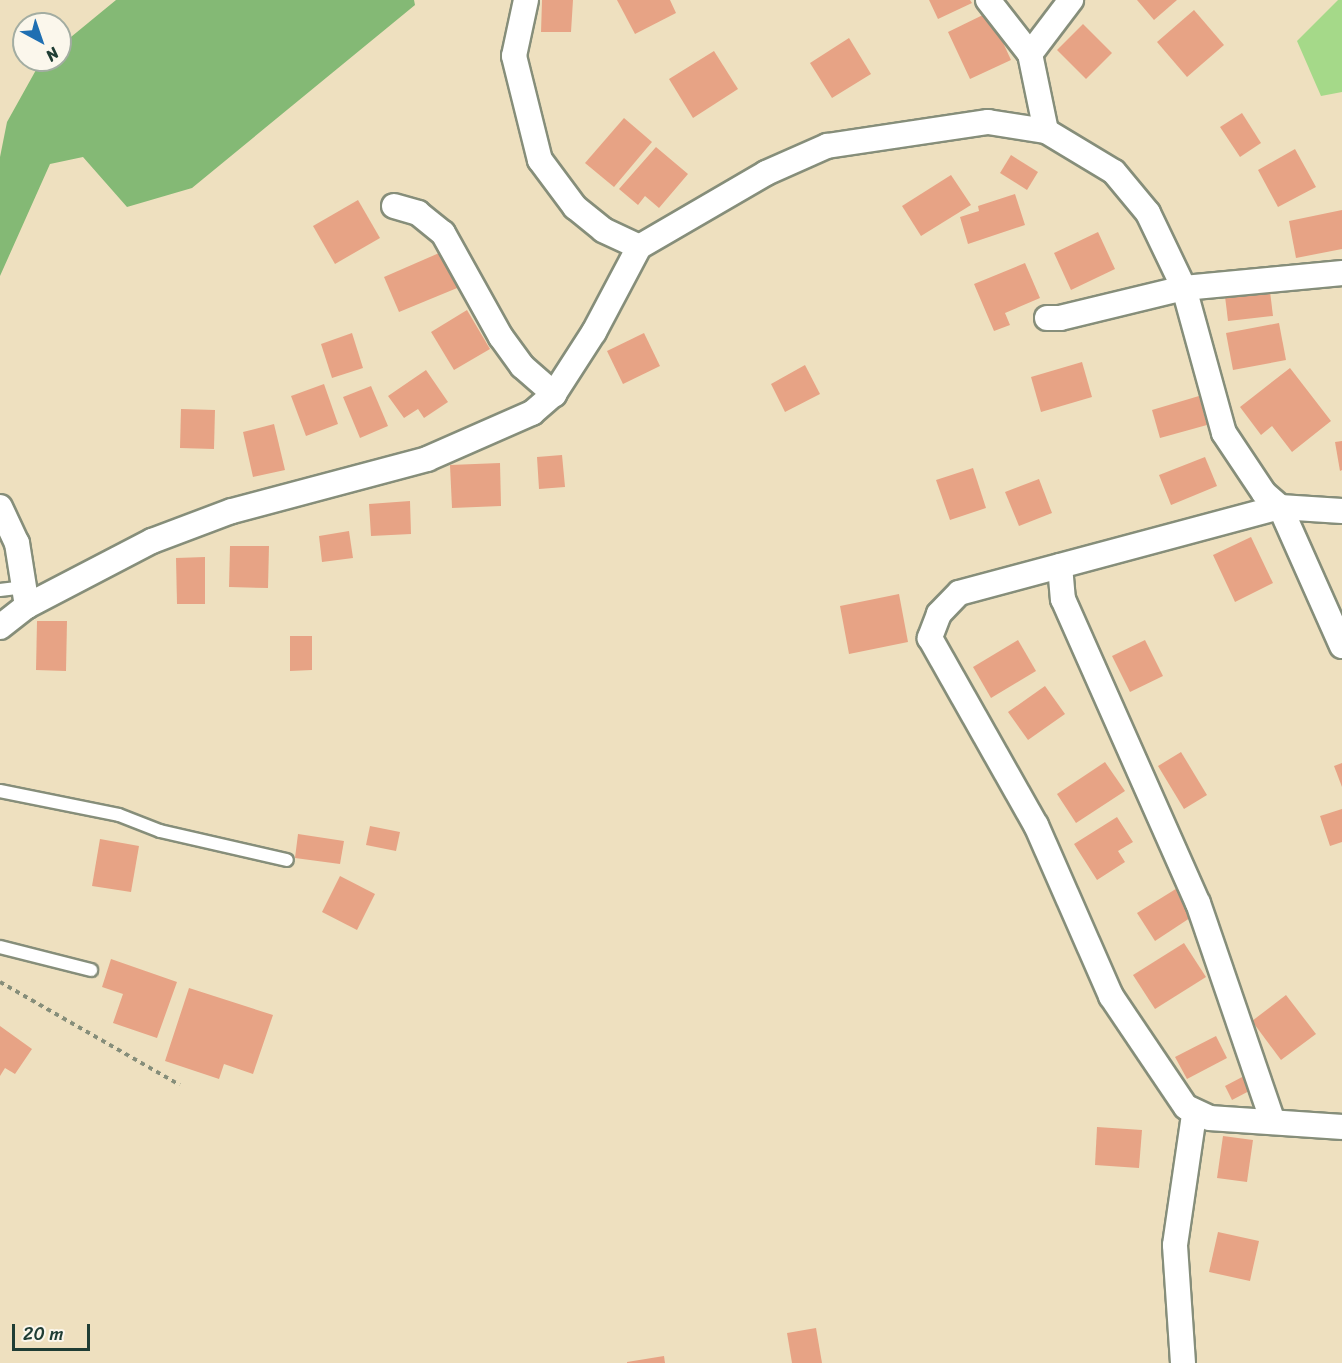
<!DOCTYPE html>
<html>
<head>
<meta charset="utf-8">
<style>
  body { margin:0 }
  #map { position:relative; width:1342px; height:1363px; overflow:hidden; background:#eee0bf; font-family:Sriracha,sans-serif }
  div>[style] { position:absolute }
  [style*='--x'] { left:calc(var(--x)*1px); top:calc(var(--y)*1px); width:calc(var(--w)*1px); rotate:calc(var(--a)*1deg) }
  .green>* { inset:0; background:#a5d989 }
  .forest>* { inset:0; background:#84b975 }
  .building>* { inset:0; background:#e7a385 }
  .path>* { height:4px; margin-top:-2px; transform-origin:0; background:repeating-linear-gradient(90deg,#868e7a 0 4.5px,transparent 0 9px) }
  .roads { filter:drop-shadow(2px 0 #868e7a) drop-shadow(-2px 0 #868e7a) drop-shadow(0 2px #868e7a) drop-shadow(0 -2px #868e7a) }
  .lane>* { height:12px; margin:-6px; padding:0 6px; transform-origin:6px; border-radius:6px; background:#fff }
  .street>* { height:24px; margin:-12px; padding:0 12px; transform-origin:12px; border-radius:12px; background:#fff }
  span { translate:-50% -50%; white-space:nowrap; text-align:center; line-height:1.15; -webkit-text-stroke:6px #fbf7ec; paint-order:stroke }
  .north { position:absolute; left:12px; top:12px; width:60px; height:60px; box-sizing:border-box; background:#fbf7ec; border:2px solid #a3ada2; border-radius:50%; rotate:140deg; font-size:16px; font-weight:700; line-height:24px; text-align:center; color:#1f3d34 }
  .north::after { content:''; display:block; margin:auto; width:21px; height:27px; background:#1f6fb2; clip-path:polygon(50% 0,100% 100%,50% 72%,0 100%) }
  .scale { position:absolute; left:12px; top:1324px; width:78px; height:27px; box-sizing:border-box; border:3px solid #1f3d34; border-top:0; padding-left:8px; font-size:18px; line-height:21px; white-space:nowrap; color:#1f3d34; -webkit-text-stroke:4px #fbf7ec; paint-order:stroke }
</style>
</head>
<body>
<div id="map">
  <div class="green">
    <i style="clip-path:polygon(1338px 0,1342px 0,1342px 92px,1321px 96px,1297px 41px)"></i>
  </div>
  <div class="forest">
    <i style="clip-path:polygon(116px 0,414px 0,415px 5px,192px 188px,127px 207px,83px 157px,50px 164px,0 276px,0 157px,7px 122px,41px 61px,60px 60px,60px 46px)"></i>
  </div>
  <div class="building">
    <i style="clip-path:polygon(542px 0,573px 0,571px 32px,541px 32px)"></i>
    <i style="clip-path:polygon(617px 0,670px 0,676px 13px,635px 34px)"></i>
    <i style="clip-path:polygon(929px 0,970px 0,972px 3px,938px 19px)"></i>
    <i style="clip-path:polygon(1137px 0,1177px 0,1154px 20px)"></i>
    <i style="clip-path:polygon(1194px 10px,1224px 45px,1187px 77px,1157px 42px)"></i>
    <i style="clip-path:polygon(989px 12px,1011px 60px,970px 79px,948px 32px)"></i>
    <i style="clip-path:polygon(1083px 24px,1112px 53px,1086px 79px,1057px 50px)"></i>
    <i style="clip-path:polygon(849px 38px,871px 74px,832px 98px,810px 63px)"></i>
    <i style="clip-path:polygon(714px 51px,738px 89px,693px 118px,669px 79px)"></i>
    <i style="clip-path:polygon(1242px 113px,1261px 143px,1240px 157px,1220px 127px)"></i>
    <i style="clip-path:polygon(624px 118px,652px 142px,614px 187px,585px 163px)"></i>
    <i style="clip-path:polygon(656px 147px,688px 174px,659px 208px,645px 196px,638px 205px,619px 189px)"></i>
    <i style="clip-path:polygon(1295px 149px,1316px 187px,1278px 207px,1258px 170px)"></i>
    <i style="clip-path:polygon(1011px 155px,1038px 172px,1027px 190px,1000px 173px)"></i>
    <i style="clip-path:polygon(951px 175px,971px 205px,921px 236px,902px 206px)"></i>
    <i style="clip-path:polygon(1015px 194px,1025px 225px,968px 244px,960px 217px,979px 211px,978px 206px)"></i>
    <i style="clip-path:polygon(358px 200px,380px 238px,335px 264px,313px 226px)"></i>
    <i style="clip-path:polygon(1342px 210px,1342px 249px,1296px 258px,1289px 221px)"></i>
    <i style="clip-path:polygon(1098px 232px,1115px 269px,1071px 290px,1054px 253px)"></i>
    <i style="clip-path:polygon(446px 250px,462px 286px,399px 312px,384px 277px)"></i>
    <i style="clip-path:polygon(1025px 263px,1040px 298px,1005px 313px,1010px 325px,994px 331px,974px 284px)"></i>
    <i style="clip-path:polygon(1269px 283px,1273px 316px,1228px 321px,1224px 288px)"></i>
    <i style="clip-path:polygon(467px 310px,490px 349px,454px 370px,431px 332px)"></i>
    <i style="clip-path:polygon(1279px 323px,1286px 360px,1233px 370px,1226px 333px)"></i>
    <i style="clip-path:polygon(352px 333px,363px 368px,332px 378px,321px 344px)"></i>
    <i style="clip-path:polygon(644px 333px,660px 366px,623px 384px,607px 351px)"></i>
    <i style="clip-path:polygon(1082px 362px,1092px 397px,1041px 412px,1031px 377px)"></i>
    <i style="clip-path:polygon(805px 365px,820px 394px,785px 412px,771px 384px)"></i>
    <i style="clip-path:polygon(1290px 368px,1331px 421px,1292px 452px,1272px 426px,1261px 435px,1240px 407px)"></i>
    <i style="clip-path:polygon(426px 370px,448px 402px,424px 418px,418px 409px,404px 418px,388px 396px)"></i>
    <i style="clip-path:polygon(324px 384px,338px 424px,306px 436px,291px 396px)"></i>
    <i style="clip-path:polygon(371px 386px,388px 426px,360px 438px,343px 397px)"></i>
    <i style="clip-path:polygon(1199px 396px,1207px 425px,1160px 438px,1152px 410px)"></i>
    <i style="clip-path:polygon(181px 409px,215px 410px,214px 449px,180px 448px)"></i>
    <i style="clip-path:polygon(274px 424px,285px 470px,253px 477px,243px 432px)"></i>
    <i style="clip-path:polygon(1342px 441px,1342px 470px,1340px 471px,1335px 442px)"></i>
    <i style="clip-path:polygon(562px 455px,565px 487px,539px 489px,537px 457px)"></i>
    <i style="clip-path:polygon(1205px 457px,1217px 486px,1171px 505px,1159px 475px)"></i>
    <i style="clip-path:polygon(500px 463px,501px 506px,452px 508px,450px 465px)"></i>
    <i style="clip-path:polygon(973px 468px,986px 508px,950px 520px,936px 480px)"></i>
    <i style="clip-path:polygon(1039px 479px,1052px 513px,1019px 526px,1005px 492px)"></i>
    <i style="clip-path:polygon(410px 501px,411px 534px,371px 536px,369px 504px)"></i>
    <i style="clip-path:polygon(349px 531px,353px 558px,322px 562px,319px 536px)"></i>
    <i style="clip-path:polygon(1251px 537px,1273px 583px,1235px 602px,1213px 555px)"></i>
    <i style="clip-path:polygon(230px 546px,269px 546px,268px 588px,229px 587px)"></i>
    <i style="clip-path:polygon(205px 557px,205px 604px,177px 604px,176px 558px)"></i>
    <i style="clip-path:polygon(899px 594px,908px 642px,849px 654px,840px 606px)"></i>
    <i style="clip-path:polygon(37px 621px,67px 621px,66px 671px,36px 670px)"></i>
    <i style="clip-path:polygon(290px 636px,312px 636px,312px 670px,290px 671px)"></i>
    <i style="clip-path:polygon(1018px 640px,1036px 671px,991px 698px,973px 667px)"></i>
    <i style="clip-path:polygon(1145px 640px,1163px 676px,1130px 692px,1112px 656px)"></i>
    <i style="clip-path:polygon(1045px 686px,1065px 714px,1028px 740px,1008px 712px)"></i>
    <i style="clip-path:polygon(1181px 752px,1207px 795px,1184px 809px,1158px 766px)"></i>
    <i style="clip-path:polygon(1105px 762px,1125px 791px,1076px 823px,1057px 794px)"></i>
    <i style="clip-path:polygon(1342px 763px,1342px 787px,1334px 766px)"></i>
    <i style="clip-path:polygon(1342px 809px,1342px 842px,1330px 846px,1320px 816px)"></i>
    <i style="clip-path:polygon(1117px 817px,1133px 842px,1118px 851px,1125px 862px,1097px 880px,1074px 844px)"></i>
    <i style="clip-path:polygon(370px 826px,400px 832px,396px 851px,366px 845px)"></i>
    <i style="clip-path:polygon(298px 834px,344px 841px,340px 864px,295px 858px)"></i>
    <i style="clip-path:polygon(100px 839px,139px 846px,131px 892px,92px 886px)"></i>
    <i style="clip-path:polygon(340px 876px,375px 894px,357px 930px,322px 912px)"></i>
    <i style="clip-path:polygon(1179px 887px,1196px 914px,1155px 941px,1137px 913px)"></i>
    <i style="clip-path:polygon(1184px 943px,1206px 977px,1155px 1009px,1133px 975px)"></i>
    <i style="clip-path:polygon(111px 959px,177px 982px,157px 1038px,113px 1023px,123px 994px,102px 987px)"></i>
    <i style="clip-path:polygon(189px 988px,273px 1015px,253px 1074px,224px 1064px,219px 1079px,165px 1061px)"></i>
    <i style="clip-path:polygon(1286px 995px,1316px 1034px,1281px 1060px,1252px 1021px)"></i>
    <i style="clip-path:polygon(0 1026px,32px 1049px,15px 1074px,5px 1068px,0 1076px)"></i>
    <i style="clip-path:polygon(1216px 1036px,1227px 1058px,1187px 1079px,1175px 1057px)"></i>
    <i style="clip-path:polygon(1246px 1075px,1253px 1089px,1232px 1100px,1225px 1086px)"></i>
    <i style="clip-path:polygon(1097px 1127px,1142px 1130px,1139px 1168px,1095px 1165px)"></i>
    <i style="clip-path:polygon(1223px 1136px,1253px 1140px,1247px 1182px,1217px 1178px)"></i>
    <i style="clip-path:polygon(1218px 1232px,1259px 1241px,1250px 1281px,1209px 1272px)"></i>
    <i style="clip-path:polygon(816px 1328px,822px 1363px,792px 1363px,787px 1333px)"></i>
    <i style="clip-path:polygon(664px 1356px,665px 1363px,627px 1363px,627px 1362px)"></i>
  </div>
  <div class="path">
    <i style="--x:0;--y:982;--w:207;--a:29.8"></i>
  </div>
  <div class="roads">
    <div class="lane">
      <i style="--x:0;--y:590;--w:25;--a:-7"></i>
      <i style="--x:0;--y:791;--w:121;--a:11.4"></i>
      <i style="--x:119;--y:815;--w:44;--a:21.3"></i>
      <i style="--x:160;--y:831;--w:130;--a:12.9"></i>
      <i style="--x:0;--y:947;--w:94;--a:14.2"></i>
    </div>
    <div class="street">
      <i style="--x:526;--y:0;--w:57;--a:102.1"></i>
      <i style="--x:514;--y:56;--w:107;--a:76"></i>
      <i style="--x:540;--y:160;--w:59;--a:53.3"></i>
      <i style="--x:575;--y:207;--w:36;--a:39"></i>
      <i style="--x:603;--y:230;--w:40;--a:25"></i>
      <i style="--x:988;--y:0;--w:68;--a:52.1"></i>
      <i style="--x:1046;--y:131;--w:79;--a:-101.7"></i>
      <i style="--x:1030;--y:54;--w:68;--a:-52.8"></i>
      <i style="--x:394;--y:206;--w:25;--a:16"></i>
      <i style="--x:418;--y:213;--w:32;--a:39"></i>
      <i style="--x:443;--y:233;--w:119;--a:60.9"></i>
      <i style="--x:501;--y:337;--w:36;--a:54"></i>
      <i style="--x:522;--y:366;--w:43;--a:41.2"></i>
      <i style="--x:1047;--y:318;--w:13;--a:0"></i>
      <i style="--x:1060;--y:318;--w:128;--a:-13.6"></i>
      <i style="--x:1184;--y:288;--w:159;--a:-5.4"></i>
      <i style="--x:0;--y:507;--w:40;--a:65"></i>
      <i style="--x:17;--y:543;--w:64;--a:81"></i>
      <i style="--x:1060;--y:566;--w:33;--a:85"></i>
      <i style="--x:1063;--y:599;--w:333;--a:66.1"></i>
      <i style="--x:1198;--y:903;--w:231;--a:71.1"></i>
      <i style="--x:0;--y:627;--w:34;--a:-38"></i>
      <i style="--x:27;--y:606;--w:141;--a:-27.5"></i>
      <i style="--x:152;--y:541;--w:85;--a:-20.6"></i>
      <i style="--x:232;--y:511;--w:202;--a:-14.9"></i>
      <i style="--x:427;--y:459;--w:115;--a:-23.7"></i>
      <i style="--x:532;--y:413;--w:29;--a:-41"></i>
      <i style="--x:554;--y:394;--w:74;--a:-57.2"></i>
      <i style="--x:594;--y:332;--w:96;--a:-62.1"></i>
      <i style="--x:639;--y:247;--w:147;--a:-30.2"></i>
      <i style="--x:766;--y:173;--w:67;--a:-23.9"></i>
      <i style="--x:827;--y:146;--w:163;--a:-8.5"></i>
      <i style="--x:988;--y:122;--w:59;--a:8.8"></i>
      <i style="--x:1046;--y:131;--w:79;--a:31.1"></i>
      <i style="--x:1114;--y:172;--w:53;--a:50.3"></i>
      <i style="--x:1148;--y:213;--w:83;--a:64.4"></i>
      <i style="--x:1184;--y:288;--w:150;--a:74.6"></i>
      <i style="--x:1224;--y:433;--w:72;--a:56.3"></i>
      <i style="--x:1264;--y:493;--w:21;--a:41"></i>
      <i style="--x:1280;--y:507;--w:62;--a:3.7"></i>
      <i style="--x:1342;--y:646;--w:152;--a:-114"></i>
      <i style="--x:1280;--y:507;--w:332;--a:165"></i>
      <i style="--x:959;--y:593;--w:29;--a:134"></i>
      <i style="--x:939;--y:614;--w:26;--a:111"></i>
      <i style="--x:930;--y:638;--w:215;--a:60.5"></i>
      <i style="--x:1036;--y:825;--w:187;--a:66.3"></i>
      <i style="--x:1111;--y:996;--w:134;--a:56"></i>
      <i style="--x:1186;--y:1107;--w:26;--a:25"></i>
      <i style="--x:1210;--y:1118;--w:132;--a:3.9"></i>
      <i style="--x:1183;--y:1363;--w:118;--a:-93.9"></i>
      <i style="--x:1175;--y:1245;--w:132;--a:-81.7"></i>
    </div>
  </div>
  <div class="north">N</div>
  <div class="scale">20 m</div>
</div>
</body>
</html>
